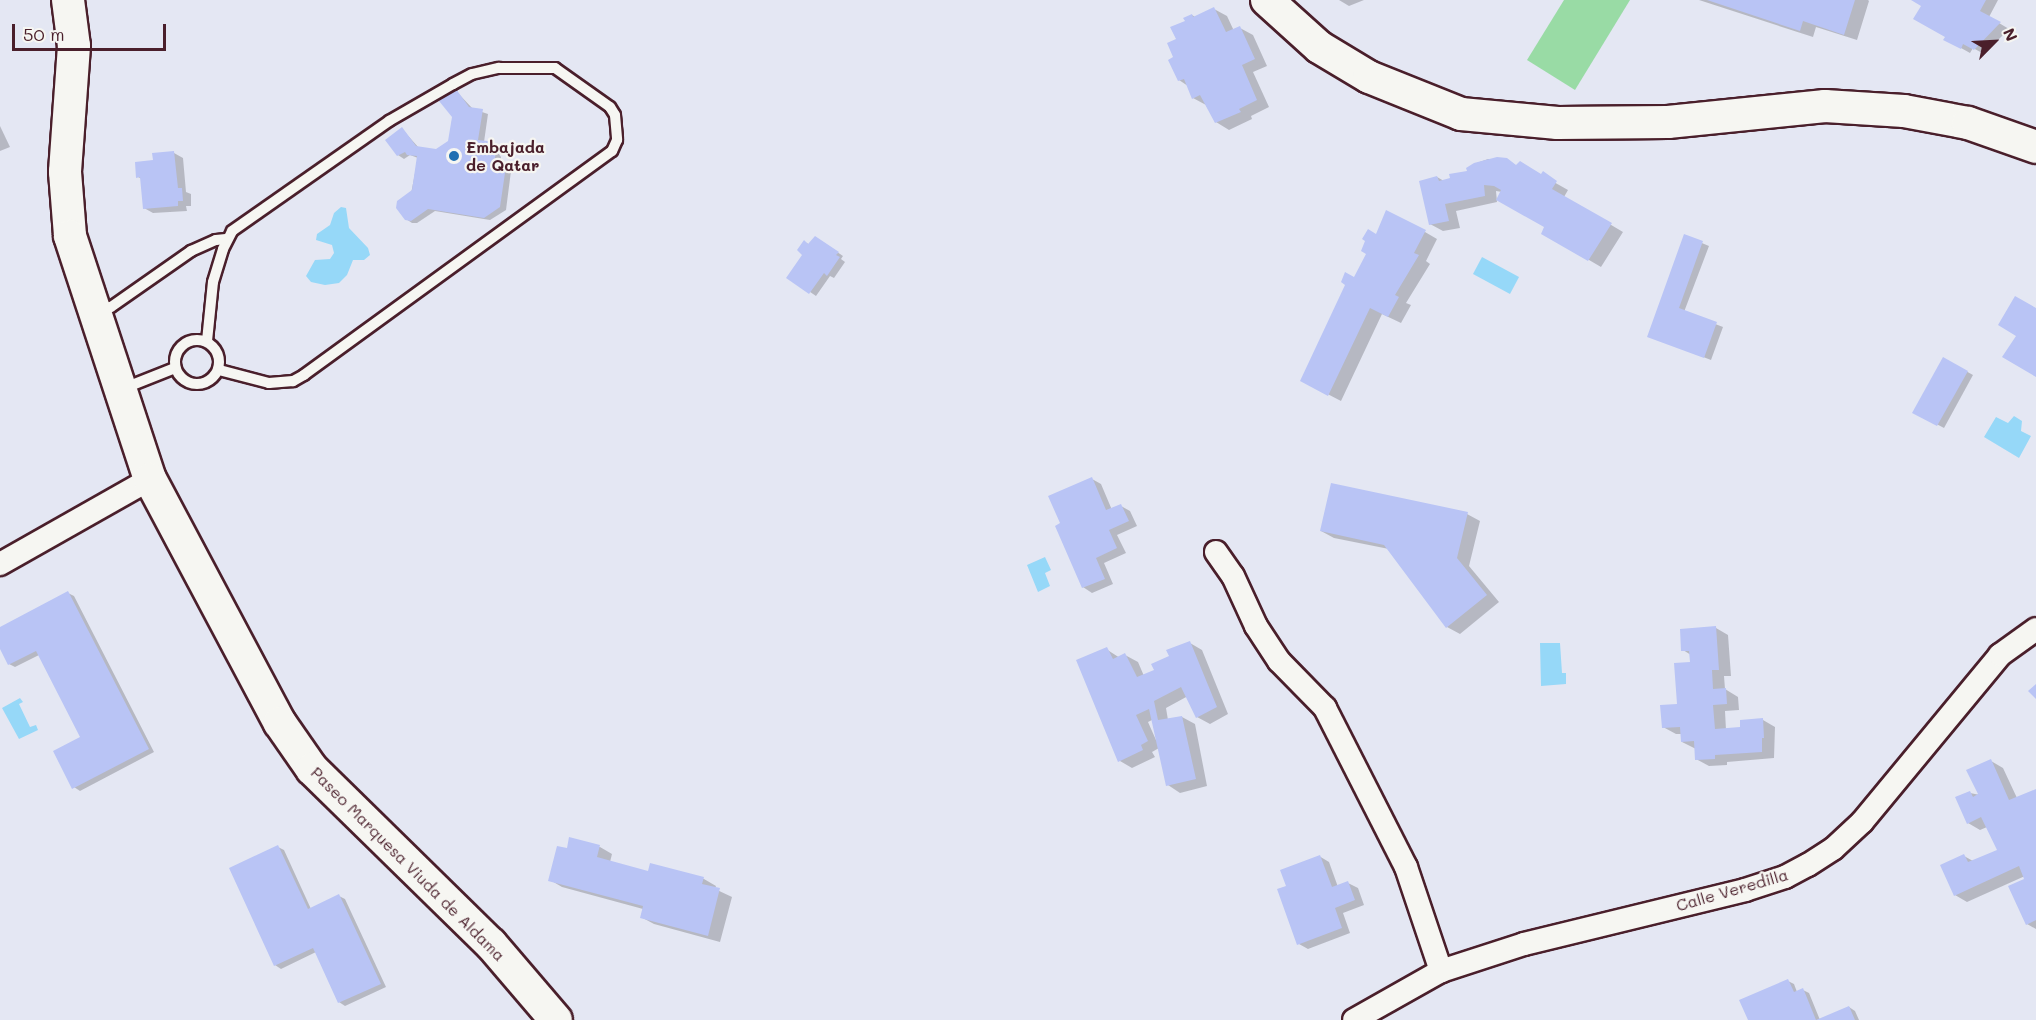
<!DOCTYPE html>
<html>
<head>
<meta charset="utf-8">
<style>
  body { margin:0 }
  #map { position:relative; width:2036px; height:1020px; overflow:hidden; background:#e4e7f3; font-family:Mali,sans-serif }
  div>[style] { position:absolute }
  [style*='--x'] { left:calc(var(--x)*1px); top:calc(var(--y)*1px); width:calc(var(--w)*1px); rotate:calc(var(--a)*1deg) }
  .green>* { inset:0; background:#99dba5 }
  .water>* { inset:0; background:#96d8f8 }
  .shadow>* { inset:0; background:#0003 }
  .building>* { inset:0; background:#b9c4f5 }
  .roads { filter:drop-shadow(2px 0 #4a1f2b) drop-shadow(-2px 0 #4a1f2b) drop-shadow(0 2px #4a1f2b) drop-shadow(0 -2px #4a1f2b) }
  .lane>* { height:10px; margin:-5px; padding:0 5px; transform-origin:5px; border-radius:5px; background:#f6f6f2 }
  .lane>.ring { margin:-5px; padding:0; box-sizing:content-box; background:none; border:10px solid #f6f6f2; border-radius:50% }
  .street>* { height:22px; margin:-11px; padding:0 11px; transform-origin:11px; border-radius:11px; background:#f6f6f2 }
  .secondary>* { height:32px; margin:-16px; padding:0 16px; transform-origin:16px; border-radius:16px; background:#f6f6f2 }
  .dots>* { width:16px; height:16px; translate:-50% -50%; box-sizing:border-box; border:3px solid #f6f6f2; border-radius:50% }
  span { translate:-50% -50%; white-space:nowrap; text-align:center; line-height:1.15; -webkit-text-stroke:4.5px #f6f6f2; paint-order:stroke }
  .poi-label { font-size:16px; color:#4a1f2b; font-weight:700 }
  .left { translate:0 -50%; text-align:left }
  .street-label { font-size:16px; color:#4a1f2b }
  .north { position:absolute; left:1964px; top:12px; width:60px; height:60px; -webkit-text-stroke:4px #f6f6f2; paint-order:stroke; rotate:66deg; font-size:16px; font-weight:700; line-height:24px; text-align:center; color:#4a1f2b }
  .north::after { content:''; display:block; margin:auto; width:21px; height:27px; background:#4a1f2b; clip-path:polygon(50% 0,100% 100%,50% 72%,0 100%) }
  .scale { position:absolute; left:12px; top:24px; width:154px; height:27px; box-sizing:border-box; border:3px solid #4a1f2b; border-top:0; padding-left:8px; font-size:18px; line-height:21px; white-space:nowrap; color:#4a1f2b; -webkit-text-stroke:4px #f6f6f2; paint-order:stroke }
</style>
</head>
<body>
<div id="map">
  <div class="green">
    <i style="clip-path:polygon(1564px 0,1630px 0,1575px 90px,1527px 60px)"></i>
  </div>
  <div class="water">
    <i style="clip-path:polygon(341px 207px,346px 208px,349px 228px,368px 248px,370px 255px,364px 260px,353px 260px,347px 275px,339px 283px,325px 285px,311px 282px,306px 276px,315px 260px,330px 259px,334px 253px,332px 245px,316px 240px,317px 234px,330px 225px,334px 213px)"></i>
    <i style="clip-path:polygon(1482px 257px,1519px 277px,1510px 294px,1473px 274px)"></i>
    <i style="clip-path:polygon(2014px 416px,2022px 421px,2021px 431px,2031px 436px,2019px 458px,1984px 437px,1996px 417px,2008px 423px)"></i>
    <i style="clip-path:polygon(1045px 557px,1051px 570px,1045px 573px,1050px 586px,1038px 592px,1027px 565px)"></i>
    <i style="clip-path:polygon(1540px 643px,1560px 643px,1562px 673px,1566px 673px,1566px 684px,1541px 686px)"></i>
    <i style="clip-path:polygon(20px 698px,23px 702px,19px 704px,30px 727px,36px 725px,38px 730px,19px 739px,2px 708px)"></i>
  </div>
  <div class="shadow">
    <i style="clip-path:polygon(1339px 0,1364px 0,1349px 6px)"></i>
    <i style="clip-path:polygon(1699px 0,1868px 0,1869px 1px,1857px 40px,1816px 27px,1813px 37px)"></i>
    <i style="clip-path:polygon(1914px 0,1998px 0,1989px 17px,2009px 29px,1984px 54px,1973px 48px,1970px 53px,1945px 39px,1947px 36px,1923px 5px)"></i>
    <i style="clip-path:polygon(1214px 9px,1227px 16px,1234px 31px,1240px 28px,1253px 35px,1267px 66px,1253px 72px,1269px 107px,1251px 116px,1252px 119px,1229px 130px,1216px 122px,1206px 105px,1193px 98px,1188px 86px,1179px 80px,1175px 58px,1178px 40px,1187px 22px,1192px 15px,1195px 17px)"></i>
    <i style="clip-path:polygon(456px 91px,473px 109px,488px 114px,484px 142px,494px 147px,501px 157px,500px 167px,511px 171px,506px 210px,490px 220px,435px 211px,417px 223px,412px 223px,406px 219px,418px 158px,410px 155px,404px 159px,398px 155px,402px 129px,419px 148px,437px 150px,449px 142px)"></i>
    <i style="clip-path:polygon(0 126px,10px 147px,0 151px)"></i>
    <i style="clip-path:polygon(174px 153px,183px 158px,186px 192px,191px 194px,191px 206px,186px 206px,187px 211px,153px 213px,144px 208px,142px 179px,138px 177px)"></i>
    <i style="clip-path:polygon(1488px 159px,1507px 160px,1517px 166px,1520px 163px,1568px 190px,1564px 197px,1623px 232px,1601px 267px,1543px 233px,1546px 226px,1502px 192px,1496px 191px,1497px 202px,1456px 211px,1460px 228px,1443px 231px,1430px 224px,1437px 177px,1444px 181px,1469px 172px,1474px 164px)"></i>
    <i style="clip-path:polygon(1425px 232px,1437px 239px,1426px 261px,1430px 264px,1406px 303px,1411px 305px,1401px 323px,1382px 314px,1341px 401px,1314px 387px,1347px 284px,1354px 279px,1377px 236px)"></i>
    <i style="clip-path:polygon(1685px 236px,1709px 246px,1684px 312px,1723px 327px,1711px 360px,1649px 336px)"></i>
    <i style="clip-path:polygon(821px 241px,843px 256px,841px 259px,845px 262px,834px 278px,830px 276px,816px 296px,788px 277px,804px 254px,805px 242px,810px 245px)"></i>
    <i style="clip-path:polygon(1944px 359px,1973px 375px,1944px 428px,1914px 412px)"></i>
    <i style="clip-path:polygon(1092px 479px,1101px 484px,1112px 510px,1121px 506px,1130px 511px,1137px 526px,1117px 535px,1126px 553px,1104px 563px,1113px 584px,1092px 593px,1083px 587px,1062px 524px)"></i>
    <i style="clip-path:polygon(1467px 514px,1480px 521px,1469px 566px,1499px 602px,1460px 634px,1447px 627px,1389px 549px,1334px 538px,1321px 531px)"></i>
    <i style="clip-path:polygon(68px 593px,74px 596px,154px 752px,80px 791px,74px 787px,82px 737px,39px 655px,15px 667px,9px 664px,0 646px,0 628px)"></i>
    <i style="clip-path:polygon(1716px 628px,1728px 635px,1731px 676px,1724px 676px,1725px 689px,1738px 697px,1739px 710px,1725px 711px,1726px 730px,1742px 729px,1763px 720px,1775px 727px,1774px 758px,1727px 762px,1727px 765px,1709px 766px,1696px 759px,1696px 749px,1682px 742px,1682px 734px,1676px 734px,1663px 727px,1679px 705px,1692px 663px,1691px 655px,1683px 650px)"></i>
    <i style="clip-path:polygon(evenodd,1190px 643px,1202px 650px,1228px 714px,1210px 724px,1197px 717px,1188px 696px,1166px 708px,1168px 720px,1182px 717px,1195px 724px,1207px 786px,1180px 793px,1168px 785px,1159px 748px,1152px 752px,1155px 757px,1132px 768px,1120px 761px,1106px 649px,1120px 658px,1125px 655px,1138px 662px,1144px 676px,1156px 670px,1190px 643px,1152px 720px,1157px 739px,1156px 740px,1148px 722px,1152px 720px)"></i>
    <i style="clip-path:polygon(1991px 761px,2003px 768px,2017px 798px,2036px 790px,2036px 929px,2027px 924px,2025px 876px,1967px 902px,1955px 895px,1964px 856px,1973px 861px,1999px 850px,1987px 827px,1980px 830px,1968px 823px,1970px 793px,1980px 795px)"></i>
    <i style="clip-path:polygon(278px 847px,284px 850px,311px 909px,339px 896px,345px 899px,386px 987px,345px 1006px,339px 1002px,316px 952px,281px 969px,275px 965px)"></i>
    <i style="clip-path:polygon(600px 847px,612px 854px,610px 862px,649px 873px,651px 865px,704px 879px,716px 886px,715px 889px,732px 897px,720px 942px,654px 924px,641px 917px,643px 909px,562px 887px,550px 880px,568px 850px)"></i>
    <i style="clip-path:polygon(1319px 856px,1329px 862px,1338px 887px,1348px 883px,1358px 888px,1364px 905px,1343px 913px,1350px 933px,1308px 949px,1299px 944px,1288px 887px)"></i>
    <i style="clip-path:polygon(1788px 981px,1794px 984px,1797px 992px,1803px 990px,1809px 993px,1820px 1020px,1849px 1007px,1855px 1011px,1859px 1020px,1750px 1020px)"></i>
  </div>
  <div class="building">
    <i style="clip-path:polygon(1707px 0,1855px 0,1844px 35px,1803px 21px,1800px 31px)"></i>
    <i style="clip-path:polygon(1911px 0,1986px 0,1980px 11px,2001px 22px,1974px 50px,1963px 44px,1961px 49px,1943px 40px,1945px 37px,1913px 19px,1921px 6px)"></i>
    <i style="clip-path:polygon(1214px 7px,1226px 32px,1240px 26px,1255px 59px,1242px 65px,1257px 100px,1239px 109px,1241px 112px,1215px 123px,1200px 95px,1192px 99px,1184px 79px,1178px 81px,1168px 60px,1173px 57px,1167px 43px,1176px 39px,1170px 27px,1185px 21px,1183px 18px,1192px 14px,1193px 17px)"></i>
    <i style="clip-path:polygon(456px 89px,469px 107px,483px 109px,478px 140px,488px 141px,496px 152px,494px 164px,506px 166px,500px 207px,484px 218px,428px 209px,411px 221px,405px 220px,396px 208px,397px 201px,412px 190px,417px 156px,407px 155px,405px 152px,397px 156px,385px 140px,402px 127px,416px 146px,436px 149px,448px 141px,452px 117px,439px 101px)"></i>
    <i style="clip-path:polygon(174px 151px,178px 188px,182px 188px,183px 201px,178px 201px,178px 206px,143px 209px,140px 177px,136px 178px,135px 162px,153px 160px,152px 153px)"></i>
    <i style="clip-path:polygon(1497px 157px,1507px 158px,1516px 165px,1520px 161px,1541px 174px,1543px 171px,1557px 181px,1552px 189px,1612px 223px,1588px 261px,1541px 234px,1544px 227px,1496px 200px,1501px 190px,1494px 186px,1484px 185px,1485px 196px,1445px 204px,1449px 221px,1429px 225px,1419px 181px,1437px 176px,1439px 181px,1450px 178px,1449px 174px,1467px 171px,1466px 168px,1474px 163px)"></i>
    <i style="clip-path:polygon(1386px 210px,1426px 230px,1414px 253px,1419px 255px,1395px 295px,1399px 297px,1388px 317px,1370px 308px,1328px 396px,1300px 381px,1345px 285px,1341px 282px,1345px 272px,1354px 277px,1366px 254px,1361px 251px,1365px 241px,1362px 239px,1368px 229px,1376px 234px)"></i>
    <i style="clip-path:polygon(1684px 234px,1703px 241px,1679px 308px,1717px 322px,1704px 358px,1647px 337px)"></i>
    <i style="clip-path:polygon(815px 236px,839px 252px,836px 255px,840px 257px,827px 276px,824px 273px,809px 294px,786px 278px,802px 255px,797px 250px,804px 240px,808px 244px)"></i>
    <i style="clip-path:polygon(2015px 296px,2036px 308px,2036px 377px,2002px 357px,2016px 336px,1998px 325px)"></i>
    <i style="clip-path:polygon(1943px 357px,1968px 371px,1937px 426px,1912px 413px)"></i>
    <i style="clip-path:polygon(1092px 477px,1106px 510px,1121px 504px,1129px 521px,1109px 530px,1117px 548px,1096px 558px,1105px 579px,1082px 588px,1055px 526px,1060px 523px,1048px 496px)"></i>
    <i style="clip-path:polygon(1331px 483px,1468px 512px,1457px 558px,1487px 595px,1446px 628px,1384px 545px,1320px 531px)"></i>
    <i style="clip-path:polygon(68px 591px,149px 749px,72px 789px,53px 751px,80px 737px,36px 651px,8px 665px,0 649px,0 627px)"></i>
    <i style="clip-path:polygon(1716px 626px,1719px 670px,1712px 670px,1713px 689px,1726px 688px,1727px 704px,1713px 705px,1715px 729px,1740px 727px,1740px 720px,1763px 718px,1764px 738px,1762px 738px,1762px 752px,1715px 755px,1715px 759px,1695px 760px,1694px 741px,1681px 742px,1680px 727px,1662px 728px,1660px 705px,1677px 704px,1674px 663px,1690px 662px,1689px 651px,1681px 651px,1680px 629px)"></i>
    <i style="clip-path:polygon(1190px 641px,1217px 707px,1196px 718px,1181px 687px,1154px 701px,1158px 720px,1182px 716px,1196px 779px,1166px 786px,1149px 709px,1136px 715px,1148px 741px,1141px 745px,1143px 750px,1118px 762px,1076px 660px,1107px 647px,1113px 659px,1125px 653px,1137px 677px,1154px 670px,1151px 664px,1169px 656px,1166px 650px)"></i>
    <i style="clip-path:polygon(2036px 684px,2036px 699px,2028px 691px)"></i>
    <i style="clip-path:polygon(1991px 759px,2009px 800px,2036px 789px,2036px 920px,2026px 925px,2008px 886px,2024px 879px,2019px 866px,1954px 896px,1940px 865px,1964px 854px,1968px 862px,1997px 850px,1981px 817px,1967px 824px,1955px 797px,1970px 791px,1973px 797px,1978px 794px,1966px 770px)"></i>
    <i style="clip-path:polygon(569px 837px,600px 845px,597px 857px,648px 871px,650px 863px,704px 877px,702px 884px,720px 888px,708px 936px,640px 918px,643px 906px,548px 881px,557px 846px,567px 848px)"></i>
    <i style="clip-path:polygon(278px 845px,308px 909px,339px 894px,381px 984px,338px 1003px,313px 948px,274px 966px,229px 868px)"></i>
    <i style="clip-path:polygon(1320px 855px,1332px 887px,1348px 881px,1355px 900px,1335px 908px,1342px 928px,1297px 945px,1277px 889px,1286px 886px,1280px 870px)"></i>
    <i style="clip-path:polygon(1788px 979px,1794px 992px,1803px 988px,1816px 1020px,1849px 1006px,1855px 1020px,1748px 1020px,1739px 1000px)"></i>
  </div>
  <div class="roads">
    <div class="lane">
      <i style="--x:96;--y:309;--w:15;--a:-8"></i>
      <i style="--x:111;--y:307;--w:98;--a:-35"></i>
      <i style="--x:191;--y:251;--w:27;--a:-24"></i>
      <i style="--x:216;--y:240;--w:10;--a:-6"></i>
      <i class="ring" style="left:175px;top:340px;width:34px;height:34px"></i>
      <i style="--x:207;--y:341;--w:59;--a:-84.2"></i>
      <i style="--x:213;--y:282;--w:34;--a:-73"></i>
      <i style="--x:223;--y:249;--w:20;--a:-63"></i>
      <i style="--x:232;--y:231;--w:192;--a:-35"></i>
      <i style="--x:389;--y:121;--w:74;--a:-30"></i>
      <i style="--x:453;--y:84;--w:21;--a:-28"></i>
      <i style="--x:472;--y:74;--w:28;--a:-13"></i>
      <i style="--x:499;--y:68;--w:56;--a:0"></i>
      <i style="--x:555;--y:68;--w:67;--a:35.3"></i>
      <i style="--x:610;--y:107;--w:9;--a:58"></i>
      <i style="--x:615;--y:115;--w:25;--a:85"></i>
      <i style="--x:617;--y:140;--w:12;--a:114"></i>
      <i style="--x:612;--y:151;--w:381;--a:144"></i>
      <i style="--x:304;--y:375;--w:13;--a:151"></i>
      <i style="--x:293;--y:381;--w:24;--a:175"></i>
      <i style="--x:269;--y:383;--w:52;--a:-165.4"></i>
      <i style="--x:122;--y:389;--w:57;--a:-21.6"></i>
    </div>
    <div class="street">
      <i style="--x:1216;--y:552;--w:29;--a:55"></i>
      <i style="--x:1233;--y:576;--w:55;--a:65.3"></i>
      <i style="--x:1256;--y:626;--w:42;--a:56.7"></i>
      <i style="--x:1279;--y:661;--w:66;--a:45.6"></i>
      <i style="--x:1325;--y:708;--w:178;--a:63"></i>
      <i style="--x:1406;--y:867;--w:110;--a:71.4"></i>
      <i style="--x:0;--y:564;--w:172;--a:-29.5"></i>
      <i style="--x:1354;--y:1020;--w:100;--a:-29.4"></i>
      <i style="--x:1441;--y:971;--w:87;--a:-18"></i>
      <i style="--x:1524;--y:944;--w:228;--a:-13.7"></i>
      <i style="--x:1745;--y:890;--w:42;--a:-18"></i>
      <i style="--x:1785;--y:877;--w:26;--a:-28"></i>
      <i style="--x:1808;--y:865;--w:30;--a:-33"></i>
      <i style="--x:1833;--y:849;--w:40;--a:-43"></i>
      <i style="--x:1862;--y:822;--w:217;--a:-50.4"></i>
      <i style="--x:2000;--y:655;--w:44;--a:-35.8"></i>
    </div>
    <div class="secondary">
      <i style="--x:68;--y:0;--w:46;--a:82.6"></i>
      <i style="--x:74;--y:46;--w:126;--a:94.1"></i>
      <i style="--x:65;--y:172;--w:64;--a:85.5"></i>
      <i style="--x:70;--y:236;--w:256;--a:71.8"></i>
      <i style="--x:150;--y:479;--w:276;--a:62"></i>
      <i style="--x:280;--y:723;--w:56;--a:55.2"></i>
      <i style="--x:312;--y:769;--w:250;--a:44.4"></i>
      <i style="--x:491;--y:944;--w:100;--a:49.5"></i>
      <i style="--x:1267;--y:0;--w:70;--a:42.1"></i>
      <i style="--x:1319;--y:47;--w:58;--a:31"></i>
      <i style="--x:1369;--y:77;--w:99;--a:21.9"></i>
      <i style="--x:1461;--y:114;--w:97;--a:5.3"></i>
      <i style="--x:1558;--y:123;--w:110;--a:-0.5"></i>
      <i style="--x:1668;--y:122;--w:158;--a:-5.8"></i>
      <i style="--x:1825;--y:106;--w:79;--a:3.6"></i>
      <i style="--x:1904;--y:111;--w:65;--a:10.6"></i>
      <i style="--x:1968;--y:123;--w:72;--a:19.4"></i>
    </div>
  </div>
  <div class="dots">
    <i style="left:454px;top:156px;background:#1f6fb2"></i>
  </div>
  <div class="poi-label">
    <span class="left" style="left:466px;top:156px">Embajada<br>de Qatar</span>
  </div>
  <div class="street-label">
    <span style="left:408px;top:864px;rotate:45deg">Paseo Marquesa Viuda de Aldama</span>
    <span style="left:1732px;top:890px;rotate:-16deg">Calle Veredilla</span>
  </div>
  <div class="north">N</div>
  <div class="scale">50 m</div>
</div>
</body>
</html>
